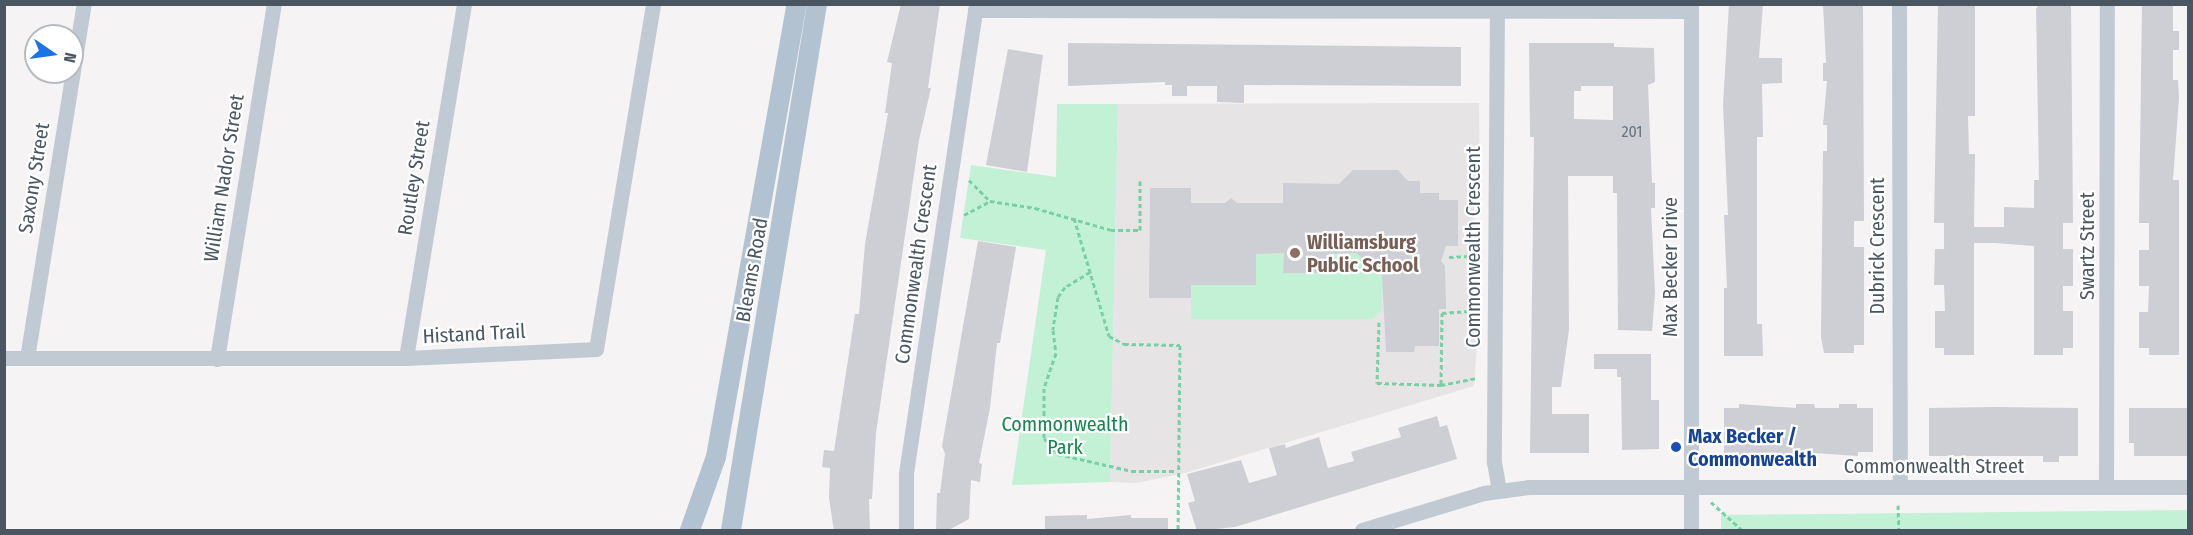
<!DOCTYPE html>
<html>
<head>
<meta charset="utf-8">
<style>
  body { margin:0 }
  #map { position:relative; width:2193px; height:535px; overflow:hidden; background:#f5f3f3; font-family:"Fira Sans Condensed",sans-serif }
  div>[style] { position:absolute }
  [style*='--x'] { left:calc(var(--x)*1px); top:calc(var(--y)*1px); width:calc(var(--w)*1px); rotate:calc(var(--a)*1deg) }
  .education>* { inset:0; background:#e6e4e5 }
  .green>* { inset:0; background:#c3f1d5 }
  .building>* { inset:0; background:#cdcfd5 }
  .path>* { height:3px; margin-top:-1.5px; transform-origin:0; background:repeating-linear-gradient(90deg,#7ad0a6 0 4.5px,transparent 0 7.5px) }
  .minor>* { height:15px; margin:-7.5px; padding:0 7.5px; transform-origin:7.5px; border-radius:7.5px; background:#c1cad2 }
  .major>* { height:20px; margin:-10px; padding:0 10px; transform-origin:10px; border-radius:10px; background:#b3c2d1 }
  .dots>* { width:16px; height:16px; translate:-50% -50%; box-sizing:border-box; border:3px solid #fff; border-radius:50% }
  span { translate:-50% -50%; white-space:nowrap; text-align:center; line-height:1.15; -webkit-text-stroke:4.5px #fff; paint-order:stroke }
  .number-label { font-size:16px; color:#6b747e }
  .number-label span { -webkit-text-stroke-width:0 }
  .street-label { font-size:20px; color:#4a5661 }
  .education-label { font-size:20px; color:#785e54; font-weight:700 }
  .left { translate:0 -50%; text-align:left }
  .park-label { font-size:20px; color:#17864f }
  .transit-label { font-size:20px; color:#164399; font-weight:700 }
  .frame { position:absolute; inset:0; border:6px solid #4a5661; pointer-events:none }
  .north { position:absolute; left:24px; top:24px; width:60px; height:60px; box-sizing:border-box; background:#fff; border:2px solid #b7bbc0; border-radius:50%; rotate:103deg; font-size:16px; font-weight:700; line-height:24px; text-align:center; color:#4a5661 }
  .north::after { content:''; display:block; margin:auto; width:21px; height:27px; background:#1a73e8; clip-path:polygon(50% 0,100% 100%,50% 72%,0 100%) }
</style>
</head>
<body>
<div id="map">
  <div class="education">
    <i style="clip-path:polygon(1479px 103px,1480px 187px,1474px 202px,1475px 304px,1479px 319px,1474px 386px,1185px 473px,1136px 483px,1110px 482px,1118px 104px)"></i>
  </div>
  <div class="green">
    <i style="clip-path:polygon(1057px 104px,1118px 104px,1110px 482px,1012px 485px,1046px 250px,960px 238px,971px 165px,1056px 177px)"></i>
    <i style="clip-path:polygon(1284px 253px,1283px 272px,1329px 273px,1329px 254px,1360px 253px,1392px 271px,1392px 292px,1382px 292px,1382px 310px,1373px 319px,1191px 319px,1191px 285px,1255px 285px,1256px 254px)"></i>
    <i style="clip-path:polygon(2188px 510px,2188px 530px,1721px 530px,1721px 515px)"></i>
  </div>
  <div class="building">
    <i style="clip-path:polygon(901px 4px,940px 4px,928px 88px,931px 88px,919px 140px,876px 433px,872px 499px,869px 499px,870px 531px,834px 531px,829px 498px,830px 468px,822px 467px,824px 450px,834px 451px,855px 314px,859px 314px,865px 244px,888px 113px,885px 113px,892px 63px,887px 62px)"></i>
    <i style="clip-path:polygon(1729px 4px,1763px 4px,1759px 58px,1782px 58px,1782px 83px,1762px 84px,1763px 137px,1757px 137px,1757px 324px,1762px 324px,1763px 356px,1724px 356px,1724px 288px,1727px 288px,1724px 215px,1728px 215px,1723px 105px)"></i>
    <i style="clip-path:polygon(1823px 4px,1863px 4px,1864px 221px,1854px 221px,1854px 247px,1864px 247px,1864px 345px,1854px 345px,1854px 353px,1824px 353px,1821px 337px,1823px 151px,1827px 151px,1827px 125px,1823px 125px,1827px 81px,1823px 81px,1823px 63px,1826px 63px)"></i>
    <i style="clip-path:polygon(1938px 4px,1975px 4px,1975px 116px,1968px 116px,1969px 154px,1975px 154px,1974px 227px,2004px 227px,2004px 207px,2034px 208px,2034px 180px,2039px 180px,2036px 9px,2039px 4px,2071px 4px,2073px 223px,2063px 223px,2063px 249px,2073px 249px,2073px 286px,2063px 286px,2063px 311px,2073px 311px,2073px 348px,2063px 348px,2063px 355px,2034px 355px,2034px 246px,1995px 243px,1974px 243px,1974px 355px,1944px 355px,1944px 348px,1935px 348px,1935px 311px,1945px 311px,1944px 285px,1934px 285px,1935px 249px,1944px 249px,1944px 223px,1934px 223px)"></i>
    <i style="clip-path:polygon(2142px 4px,2173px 4px,2173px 31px,2179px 31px,2179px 50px,2173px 50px,2173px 80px,2178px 80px,2179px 98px,2173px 180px,2179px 180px,2179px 355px,2149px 355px,2149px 348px,2139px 348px,2139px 312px,2148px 312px,2149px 286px,2139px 286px,2139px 250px,2149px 250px,2149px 223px,2139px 223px)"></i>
    <i style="clip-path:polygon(1068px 43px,1461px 47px,1461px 86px,1244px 85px,1244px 103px,1217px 102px,1217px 86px,1187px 86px,1187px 96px,1172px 96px,1172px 85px,1165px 85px,1165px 82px,1068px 86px)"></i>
    <i style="clip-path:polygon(evenodd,1529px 43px,1614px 43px,1614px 47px,1654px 48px,1655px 82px,1648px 85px,1652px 183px,1655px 183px,1655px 208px,1651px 208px,1655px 293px,1652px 331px,1618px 330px,1617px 193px,1613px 193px,1613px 176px,1568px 176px,1569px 330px,1561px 387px,1552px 387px,1552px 414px,1589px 414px,1589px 453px,1530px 453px,1534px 137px,1530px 137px,1529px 43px,1581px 86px,1613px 86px,1613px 120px,1574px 119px,1574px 91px,1581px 91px,1581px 86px)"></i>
    <i style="clip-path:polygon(1008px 49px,1043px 55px,1027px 172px,986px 165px)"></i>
    <i style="clip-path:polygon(1353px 170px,1398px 170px,1408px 181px,1420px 181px,1420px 193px,1439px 193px,1439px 200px,1458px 200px,1458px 246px,1446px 246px,1441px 261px,1445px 266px,1446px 309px,1439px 309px,1439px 346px,1415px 346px,1414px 352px,1386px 352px,1382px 275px,1356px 253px,1329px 254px,1329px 273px,1283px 273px,1284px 253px,1256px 254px,1256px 285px,1191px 285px,1191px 298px,1149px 298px,1150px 188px,1191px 188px,1191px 203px,1225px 203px,1231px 198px,1237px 203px,1283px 203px,1283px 183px,1339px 184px)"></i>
    <i style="clip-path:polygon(978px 241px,1016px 247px,1000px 343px,997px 343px,990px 408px,979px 463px,982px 464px,980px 482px,971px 480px,969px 519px,947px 531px,936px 531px,937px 493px,940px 493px,945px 454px,942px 446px)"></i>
    <i style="clip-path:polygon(1594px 354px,1651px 354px,1651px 400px,1659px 400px,1659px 449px,1622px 450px,1621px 377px,1617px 377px,1617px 369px,1594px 369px)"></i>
    <i style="clip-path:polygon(1739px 404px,1796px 408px,1796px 404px,1814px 404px,1815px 408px,1839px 408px,1839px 404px,1857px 404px,1857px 408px,1873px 408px,1873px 452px,1858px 452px,1858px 456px,1814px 453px,1814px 456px,1739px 456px,1739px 452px,1724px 453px,1724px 408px,1739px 408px)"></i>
    <i style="clip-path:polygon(1995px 407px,2078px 408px,2078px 456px,2059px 456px,2059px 462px,2043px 462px,2043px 456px,1929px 456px,1929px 408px)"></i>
    <i style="clip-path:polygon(2129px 408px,2188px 408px,2188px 456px,2134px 456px,2134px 443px,2129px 443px)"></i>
    <i style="clip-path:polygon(1437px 416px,1440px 427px,1447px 425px,1457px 459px,1235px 527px,1197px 531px,1188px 503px,1195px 501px,1187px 474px,1241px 460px,1249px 483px,1277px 475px,1269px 448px,1285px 444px,1286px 448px,1319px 437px,1328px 468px,1354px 461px,1351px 452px,1401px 437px,1398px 428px)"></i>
    <i style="clip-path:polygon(1087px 515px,1087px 519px,1131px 515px,1131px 518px,1168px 518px,1168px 531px,1045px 531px,1045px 516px)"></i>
  </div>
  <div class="path">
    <i style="--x:969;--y:180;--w:30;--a:45"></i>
    <i style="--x:990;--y:201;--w:46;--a:8.8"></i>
    <i style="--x:1035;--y:208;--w:79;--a:16.1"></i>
    <i style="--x:1111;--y:230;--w:29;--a:0"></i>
    <i style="--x:1140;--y:230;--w:49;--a:-90"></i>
    <i style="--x:964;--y:215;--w:30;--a:-28"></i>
    <i style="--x:1074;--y:218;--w:123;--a:73.5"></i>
    <i style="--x:1109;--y:336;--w:17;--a:28"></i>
    <i style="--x:1124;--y:344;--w:56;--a:1"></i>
    <i style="--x:1180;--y:345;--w:185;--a:90.6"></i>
    <i style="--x:1449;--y:257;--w:21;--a:-3"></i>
    <i style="--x:1090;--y:272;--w:29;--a:149"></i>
    <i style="--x:1065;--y:287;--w:12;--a:125"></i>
    <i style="--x:1058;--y:297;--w:33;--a:99"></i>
    <i style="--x:1053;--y:330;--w:23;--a:83"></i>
    <i style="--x:1056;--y:353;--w:37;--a:109"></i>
    <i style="--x:1044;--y:388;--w:50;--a:90"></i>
    <i style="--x:1044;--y:438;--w:21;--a:49"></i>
    <i style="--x:1058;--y:454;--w:76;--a:12.9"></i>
    <i style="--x:1132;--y:471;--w:45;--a:0"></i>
    <i style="--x:1379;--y:322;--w:61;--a:91.9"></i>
    <i style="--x:1377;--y:383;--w:64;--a:1.8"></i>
    <i style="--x:1441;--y:385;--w:36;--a:-11"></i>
    <i style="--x:1441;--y:384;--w:71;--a:-89.2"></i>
    <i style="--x:1442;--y:313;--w:28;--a:-4"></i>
    <i style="--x:1711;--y:502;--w:42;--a:42.1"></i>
    <i style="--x:1898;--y:505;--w:25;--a:88"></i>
  </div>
  <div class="minor">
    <i style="--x:1497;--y:4;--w:458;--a:90.4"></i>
    <i style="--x:1494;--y:462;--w:28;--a:80"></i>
    <i style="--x:1899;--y:4;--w:483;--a:89.9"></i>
    <i style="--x:975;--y:10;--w:716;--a:0.08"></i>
    <i style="--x:4;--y:358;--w:402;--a:0"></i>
    <i style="--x:406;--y:358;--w:190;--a:-2.7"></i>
    <i style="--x:596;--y:349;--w:350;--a:-80.6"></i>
    <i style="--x:27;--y:358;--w:359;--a:-80.9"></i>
    <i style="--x:406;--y:358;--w:359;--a:-80.7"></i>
    <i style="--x:217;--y:359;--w:360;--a:-80.9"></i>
    <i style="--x:2106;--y:487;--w:483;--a:-89.9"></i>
    <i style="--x:906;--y:530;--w:57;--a:-90"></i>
    <i style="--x:906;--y:473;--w:474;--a:-81.5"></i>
    <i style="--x:1362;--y:530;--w:127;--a:-16.9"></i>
    <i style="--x:1484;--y:493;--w:45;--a:-7.6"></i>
    <i style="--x:1529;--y:487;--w:659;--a:0"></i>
    <i style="--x:1691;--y:530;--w:526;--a:-90"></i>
  </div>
  <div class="major">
    <i style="--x:690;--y:530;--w:77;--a:-70.4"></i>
    <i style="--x:716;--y:457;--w:460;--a:-79.9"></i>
    <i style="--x:731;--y:530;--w:533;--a:-80.71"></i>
  </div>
  <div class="dots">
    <i style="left:1295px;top:253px;background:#8d6e63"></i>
    <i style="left:1676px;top:447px;background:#1a4fb4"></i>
  </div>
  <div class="number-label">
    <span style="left:1632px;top:132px">201</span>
  </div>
  <div class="street-label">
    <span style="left:34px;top:178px;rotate:-81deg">Saxony Street</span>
    <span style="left:224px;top:178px;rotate:-81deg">William Nador Street</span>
    <span style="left:414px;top:178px;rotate:-81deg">Routley Street</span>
    <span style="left:1877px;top:246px;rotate:-90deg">Dubrick Crescent</span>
    <span style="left:2087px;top:246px;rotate:-90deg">Swartz Street</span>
    <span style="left:1473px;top:247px;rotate:-90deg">Commonwealth Crescent</span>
    <span style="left:916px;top:264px;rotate:-82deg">Commonwealth Crescent</span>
    <span style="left:1670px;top:267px;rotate:-90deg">Max Becker Drive</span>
    <span style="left:752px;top:270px;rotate:-80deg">Bleams Road</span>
    <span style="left:474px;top:334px;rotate:-3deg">Histand Trail</span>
    <span style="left:1934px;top:466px">Commonwealth Street</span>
  </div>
  <div class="education-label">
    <span class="left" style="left:1307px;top:254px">Williamsburg<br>Public School</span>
  </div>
  <div class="park-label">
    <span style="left:1065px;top:436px">Commonwealth<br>Park</span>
  </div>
  <div class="transit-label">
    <span class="left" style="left:1688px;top:448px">Max Becker /<br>Commonwealth</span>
  </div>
  <div class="frame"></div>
  <div class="north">N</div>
</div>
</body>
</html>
